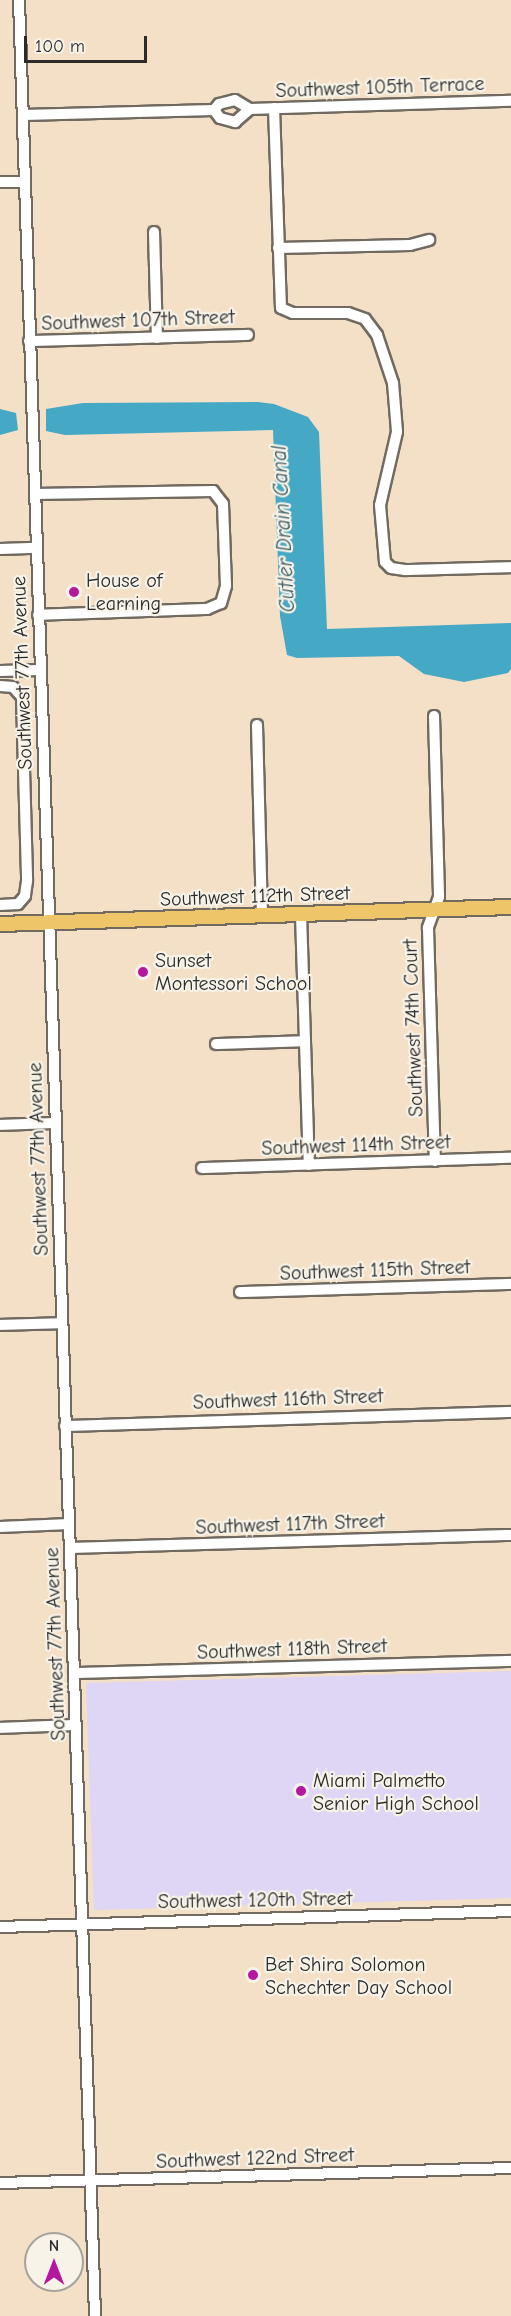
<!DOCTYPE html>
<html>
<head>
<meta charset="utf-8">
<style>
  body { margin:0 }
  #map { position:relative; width:511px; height:2316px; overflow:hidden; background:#f4e0c6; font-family:"Comic Neue",sans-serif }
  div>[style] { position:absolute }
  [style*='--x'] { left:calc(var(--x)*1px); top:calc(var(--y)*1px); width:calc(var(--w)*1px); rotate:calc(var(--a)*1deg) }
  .built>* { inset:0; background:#dfd5f5 }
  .water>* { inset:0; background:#45a8c5 }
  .roads { filter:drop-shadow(2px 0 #716a61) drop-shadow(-2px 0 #716a61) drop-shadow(0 2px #716a61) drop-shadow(0 -2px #716a61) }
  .minor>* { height:10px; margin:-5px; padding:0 5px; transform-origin:5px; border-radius:5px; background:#fff }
  .major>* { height:14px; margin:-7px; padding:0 7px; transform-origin:7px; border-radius:7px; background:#eec569 }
  .dots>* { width:16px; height:16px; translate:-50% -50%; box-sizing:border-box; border:3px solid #f7f3e8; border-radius:50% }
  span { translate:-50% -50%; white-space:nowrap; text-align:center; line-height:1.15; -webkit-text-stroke:4.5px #f7f3e8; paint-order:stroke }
  .street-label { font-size:20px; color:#2b2b2b }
  .poi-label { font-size:20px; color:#2b2b2b }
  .left { translate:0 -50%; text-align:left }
  .water-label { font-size:21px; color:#345761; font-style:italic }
  .north { position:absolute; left:24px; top:2232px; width:60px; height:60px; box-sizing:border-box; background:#f7f3e8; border:2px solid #a5a39c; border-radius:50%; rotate:0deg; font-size:16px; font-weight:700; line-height:24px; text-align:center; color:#2b2b2b }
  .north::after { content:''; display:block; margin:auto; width:21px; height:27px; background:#b5179e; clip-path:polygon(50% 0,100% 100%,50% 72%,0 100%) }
  .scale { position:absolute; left:24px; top:36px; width:123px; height:27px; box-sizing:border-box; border:3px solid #2b2b2b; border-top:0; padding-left:8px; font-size:18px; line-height:21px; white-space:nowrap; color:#2b2b2b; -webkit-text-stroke:4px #f7f3e8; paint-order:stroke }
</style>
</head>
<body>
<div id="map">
  <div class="built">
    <i style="clip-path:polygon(511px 1671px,511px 1898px,94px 1910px,86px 1683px)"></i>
  </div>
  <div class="water">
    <i style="clip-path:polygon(258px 402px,274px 404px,308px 417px,319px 432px,327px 629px,511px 623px,511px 669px,508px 673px,464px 682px,424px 674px,399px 656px,297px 658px,287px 655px,280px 616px,273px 430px,65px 435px,46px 431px,46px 409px,83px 403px)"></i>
    <i style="clip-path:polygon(0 409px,16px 413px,18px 430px,0 435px)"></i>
  </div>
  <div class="roads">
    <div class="minor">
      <i style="--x:19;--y:0;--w:2317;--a:88.12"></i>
      <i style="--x:274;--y:108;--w:200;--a:88"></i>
      <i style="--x:281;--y:308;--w:13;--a:23"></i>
      <i style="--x:293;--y:313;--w:55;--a:0"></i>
      <i style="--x:348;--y:313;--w:18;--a:19"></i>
      <i style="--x:365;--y:319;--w:20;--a:53"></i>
      <i style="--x:377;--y:335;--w:51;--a:71.6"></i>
      <i style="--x:393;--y:383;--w:49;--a:85.3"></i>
      <i style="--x:397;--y:432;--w:75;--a:103.1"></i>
      <i style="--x:380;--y:505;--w:57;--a:85"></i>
      <i style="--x:385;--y:562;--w:8;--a:45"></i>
      <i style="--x:391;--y:568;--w:14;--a:8"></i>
      <i style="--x:405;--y:570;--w:106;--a:-1.6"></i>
      <i style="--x:214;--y:110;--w:10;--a:53"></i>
      <i style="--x:220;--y:118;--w:16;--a:15"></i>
      <i style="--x:235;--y:122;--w:20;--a:-41"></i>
      <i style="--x:23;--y:115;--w:191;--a:-1.5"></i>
      <i style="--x:214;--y:110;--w:8;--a:-50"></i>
      <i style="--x:219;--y:104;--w:16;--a:-14"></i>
      <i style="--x:235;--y:100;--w:17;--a:31"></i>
      <i style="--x:250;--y:109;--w:261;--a:-1.8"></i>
      <i style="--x:0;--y:182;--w:25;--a:0"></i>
      <i style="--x:154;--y:232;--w:106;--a:88.4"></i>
      <i style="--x:278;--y:248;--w:132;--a:-1.3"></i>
      <i style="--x:410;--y:245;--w:20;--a:-15"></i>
      <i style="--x:29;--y:341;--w:219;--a:-1.6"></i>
      <i style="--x:35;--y:494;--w:178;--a:-1"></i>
      <i style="--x:213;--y:491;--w:16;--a:52"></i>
      <i style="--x:223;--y:504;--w:82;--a:87.9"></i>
      <i style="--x:226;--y:586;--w:18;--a:106"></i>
      <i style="--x:221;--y:603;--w:15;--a:157"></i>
      <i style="--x:207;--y:609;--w:169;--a:178"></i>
      <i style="--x:0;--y:549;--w:37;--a:-2"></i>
      <i style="--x:0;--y:671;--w:40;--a:-1.4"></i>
      <i style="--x:0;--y:686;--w:13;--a:4"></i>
      <i style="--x:13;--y:687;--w:13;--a:48"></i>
      <i style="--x:22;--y:697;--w:184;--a:88.4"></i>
      <i style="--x:27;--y:881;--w:15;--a:98"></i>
      <i style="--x:25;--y:896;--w:11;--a:131"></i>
      <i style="--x:18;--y:904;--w:18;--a:177"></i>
      <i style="--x:434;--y:716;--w:181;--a:88.4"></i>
      <i style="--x:439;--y:897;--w:33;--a:110"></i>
      <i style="--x:428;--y:928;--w:233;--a:88.3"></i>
      <i style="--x:257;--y:725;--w:190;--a:88.5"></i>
      <i style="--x:301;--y:914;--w:251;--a:88.2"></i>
      <i style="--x:216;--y:1044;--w:89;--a:-1.9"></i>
      <i style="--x:0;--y:1125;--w:56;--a:-2"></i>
      <i style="--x:202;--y:1168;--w:309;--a:-1.9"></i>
      <i style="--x:240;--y:1292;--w:271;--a:-1.7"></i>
      <i style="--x:0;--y:1325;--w:62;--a:-1.8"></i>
      <i style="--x:65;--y:1426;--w:446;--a:-1.8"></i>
      <i style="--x:0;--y:1527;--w:69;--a:-2.5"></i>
      <i style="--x:70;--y:1548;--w:441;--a:-1.7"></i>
      <i style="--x:74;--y:1673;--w:437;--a:-1.6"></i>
      <i style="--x:0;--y:1728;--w:75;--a:-2.3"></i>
      <i style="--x:0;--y:1927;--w:511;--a:-1.79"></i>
      <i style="--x:0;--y:2183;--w:511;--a:-1.68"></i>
    </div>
    <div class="major">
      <i style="--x:0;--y:924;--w:511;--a:-1.91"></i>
    </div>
  </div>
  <div class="dots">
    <i style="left:74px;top:592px;background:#b5179e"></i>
    <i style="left:143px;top:972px;background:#b5179e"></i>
    <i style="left:301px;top:1791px;background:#b5179e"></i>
    <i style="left:253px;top:1975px;background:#b5179e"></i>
  </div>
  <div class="street-label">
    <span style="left:380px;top:87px;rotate:-2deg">Southwest 105th Terrace</span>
    <span style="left:138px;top:320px;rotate:-2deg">Southwest 107th Street</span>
    <span style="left:22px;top:673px;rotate:-92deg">Southwest 77th Avenue</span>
    <span style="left:255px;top:896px;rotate:-2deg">Southwest 112th Street</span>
    <span style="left:413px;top:1028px;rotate:-92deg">Southwest 74th Court</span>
    <span style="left:356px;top:1145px;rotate:-2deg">Southwest 114th Street</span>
    <span style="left:38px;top:1159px;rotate:-92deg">Southwest 77th Avenue</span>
    <span style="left:375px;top:1270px;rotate:-2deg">Southwest 115th Street</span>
    <span style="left:288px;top:1399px;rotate:-2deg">Southwest 116th Street</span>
    <span style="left:290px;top:1524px;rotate:-2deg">Southwest 117th Street</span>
    <span style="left:55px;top:1644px;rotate:-92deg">Southwest 77th Avenue</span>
    <span style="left:292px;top:1649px;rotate:-2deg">Southwest 118th Street</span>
    <span style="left:255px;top:1900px;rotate:-1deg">Southwest 120th Street</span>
    <span style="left:255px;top:2158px;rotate:-2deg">Southwest 122nd Street</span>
  </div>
  <div class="poi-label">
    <span class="left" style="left:86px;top:592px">House of<br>Learning</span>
    <span class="left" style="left:155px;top:972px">Sunset<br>Montessori School</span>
    <span class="left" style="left:313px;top:1792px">Miami Palmetto<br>Senior High School</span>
    <span class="left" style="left:265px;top:1976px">Bet Shira Solomon<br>Schechter Day School</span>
  </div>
  <div class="water-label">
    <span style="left:283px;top:529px;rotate:-93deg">Cutler Drain Canal</span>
  </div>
  <div class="north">N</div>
  <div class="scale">100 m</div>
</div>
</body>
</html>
